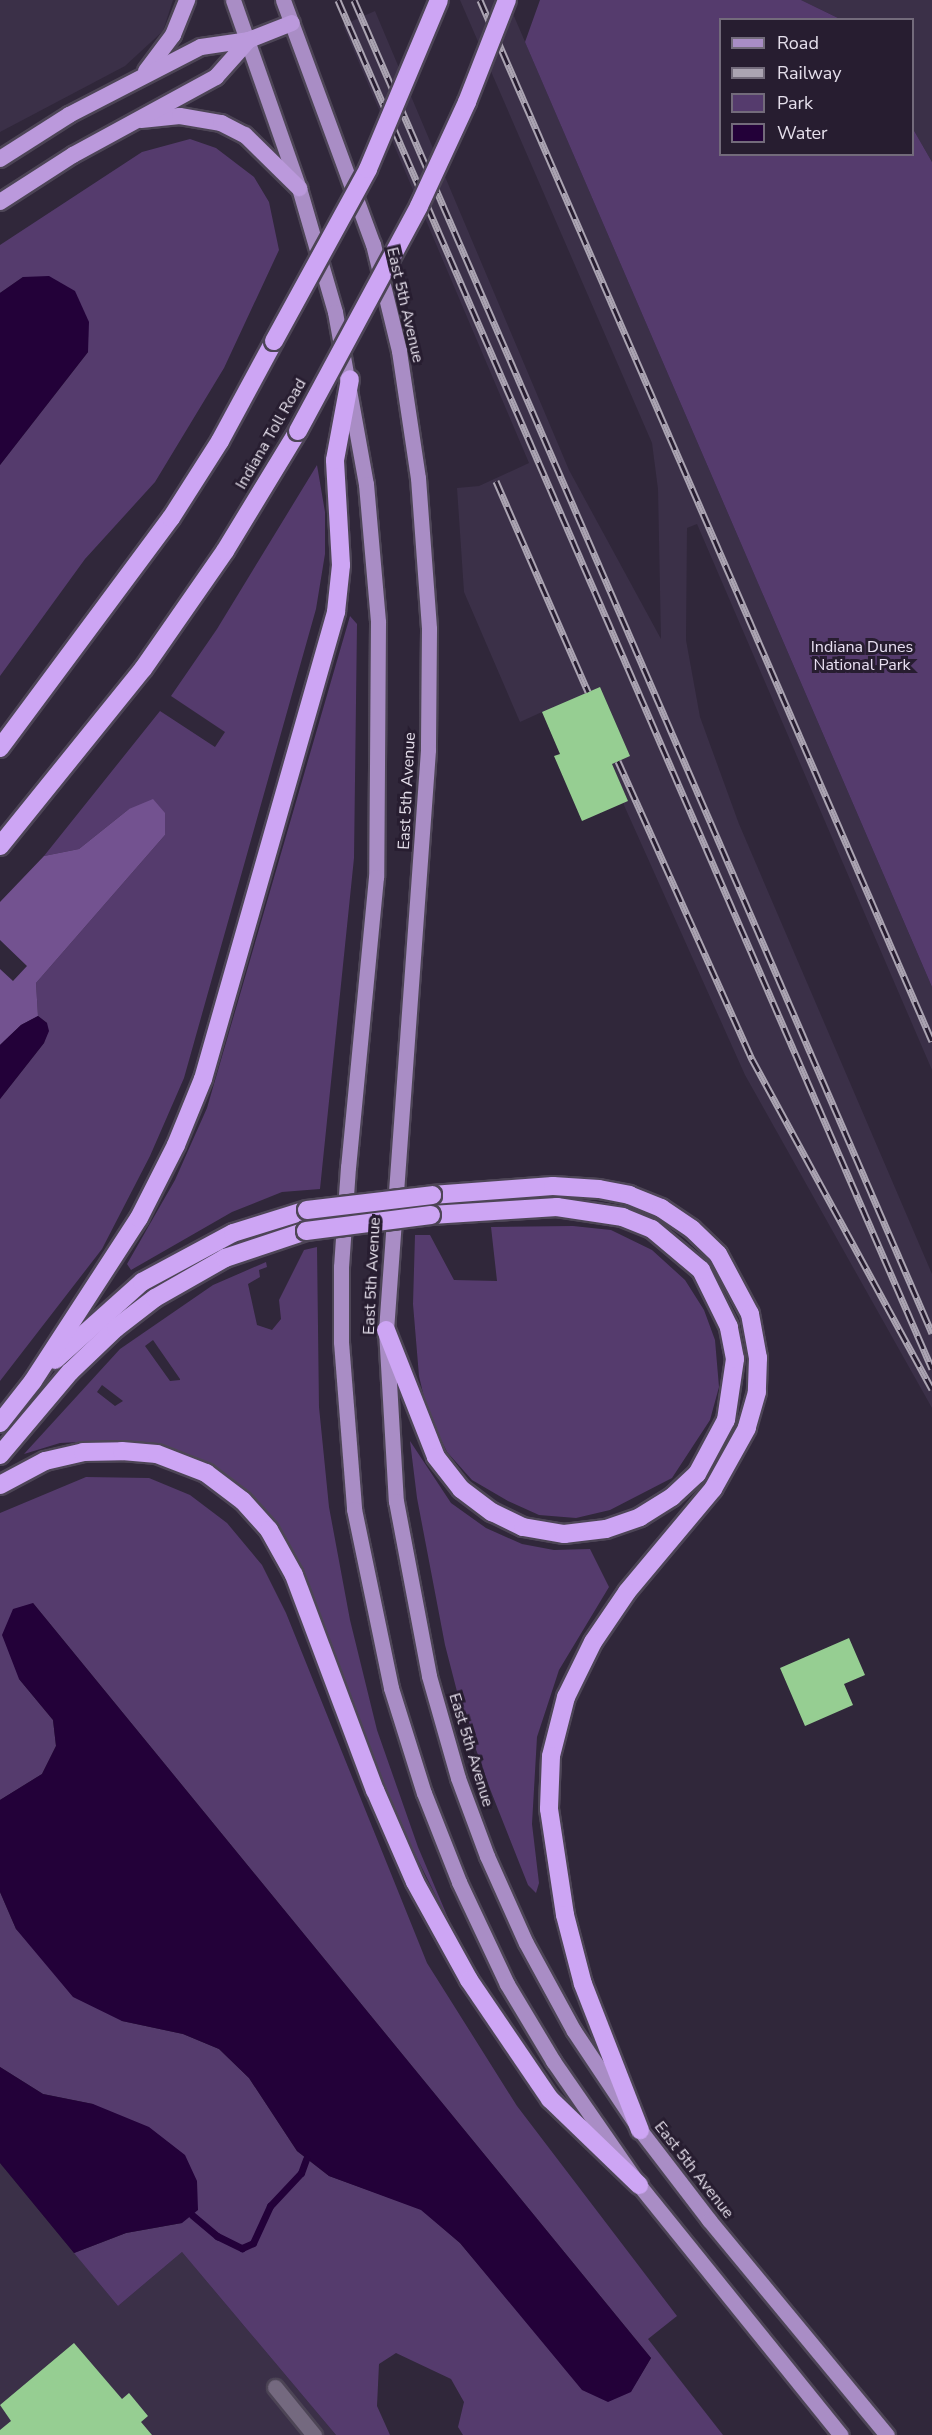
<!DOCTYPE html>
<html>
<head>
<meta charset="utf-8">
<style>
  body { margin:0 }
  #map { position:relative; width:932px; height:2435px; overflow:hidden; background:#30273a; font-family:"Nunito Sans",sans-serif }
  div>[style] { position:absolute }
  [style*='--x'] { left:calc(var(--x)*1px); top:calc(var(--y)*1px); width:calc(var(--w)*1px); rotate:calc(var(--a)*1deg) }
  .built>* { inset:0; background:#3b3048 }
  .green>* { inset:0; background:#553b6d }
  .forest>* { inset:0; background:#735290 }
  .water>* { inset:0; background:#230139 }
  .stream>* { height:7px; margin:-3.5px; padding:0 3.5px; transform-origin:3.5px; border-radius:3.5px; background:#230139 }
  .building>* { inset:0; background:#96ce92 }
  .roads { filter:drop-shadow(2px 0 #4d4556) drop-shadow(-2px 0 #4d4556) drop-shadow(0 2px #4d4556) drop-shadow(0 -2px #4d4556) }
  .minor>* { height:15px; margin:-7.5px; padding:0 7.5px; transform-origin:7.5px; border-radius:7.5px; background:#74697f }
  .primary>* { height:15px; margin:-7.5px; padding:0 7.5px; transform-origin:7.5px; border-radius:7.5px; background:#a98dc5 }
  .trunk>* { height:16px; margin:-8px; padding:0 8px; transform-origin:8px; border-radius:8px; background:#bb99dc }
  .motorway>* { height:18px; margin:-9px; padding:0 9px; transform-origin:9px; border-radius:9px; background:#cda5f4 }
  .rail>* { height:7px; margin-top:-3.5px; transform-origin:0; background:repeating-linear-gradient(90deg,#271d30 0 14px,#aba4b2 0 28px); box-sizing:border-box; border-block:2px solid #aba4b2 }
  .bridges { filter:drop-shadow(2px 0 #4d4556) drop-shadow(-2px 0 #4d4556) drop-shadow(0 2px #4d4556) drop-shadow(0 -2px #4d4556) }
  .motorway-bridge>* { height:18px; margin:-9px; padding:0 9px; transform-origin:9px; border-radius:9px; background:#cda5f4 }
  span { translate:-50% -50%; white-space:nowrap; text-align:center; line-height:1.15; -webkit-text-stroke:6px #271d30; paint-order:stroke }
  .street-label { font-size:16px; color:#e5dfeb }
  .park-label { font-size:16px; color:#e9e0f3 }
  .legend { position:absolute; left:719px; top:18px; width:195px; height:138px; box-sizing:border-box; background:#271d30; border:2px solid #736b7b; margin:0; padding:8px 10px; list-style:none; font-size:18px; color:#e5dfeb }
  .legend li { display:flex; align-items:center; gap:12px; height:30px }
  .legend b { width:30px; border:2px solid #736b7b }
</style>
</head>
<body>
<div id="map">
  <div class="built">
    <i style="clip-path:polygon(0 0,173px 0,163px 31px,125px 66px,0 132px)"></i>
    <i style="clip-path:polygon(460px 0,507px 0,932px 987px,932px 1070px,697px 524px,687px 528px,686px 640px,700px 717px,739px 824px,932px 1274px,932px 1408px,745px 1075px,623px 803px,542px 712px,520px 722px,464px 592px,457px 488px,479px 486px,529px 463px,343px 25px,375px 11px,569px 470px,661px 639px,658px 489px,652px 443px)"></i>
    <i style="clip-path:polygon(801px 0,932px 0,932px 162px,913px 129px,912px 20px,840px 19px)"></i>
    <i style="clip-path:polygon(0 2163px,118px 2306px,182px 2252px,336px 2435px,0 2435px)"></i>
  </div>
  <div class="green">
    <i style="clip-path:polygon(540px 0,801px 0,840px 19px,720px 20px,720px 154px,912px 154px,913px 129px,932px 162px,932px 987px,525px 42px)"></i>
    <i style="clip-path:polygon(190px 139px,216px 148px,254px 177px,269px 202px,279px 250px,224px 368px,155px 482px,85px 559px,0 676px,0 465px,88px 352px,23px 277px,0 293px,0 245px,142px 152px)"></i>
    <i style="clip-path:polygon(317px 465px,325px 512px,325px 554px,316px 609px,184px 1078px,150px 1156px,102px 1249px,0 1381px,0 1099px,44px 1043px,47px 1023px,38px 1016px,36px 983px,165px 835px,129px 809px,79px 849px,44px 856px,160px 711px,215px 747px,225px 732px,171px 696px,217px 629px)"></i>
    <i style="clip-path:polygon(350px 616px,357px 624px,354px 858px,320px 1189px,282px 1192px,232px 1212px,131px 1270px,127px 1264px,175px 1180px,207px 1108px)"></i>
    <i style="clip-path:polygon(573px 1226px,611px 1230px,652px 1250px,685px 1280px,704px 1310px,715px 1340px,719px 1387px,710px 1420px,672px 1478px,610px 1510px,576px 1518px,539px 1515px,508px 1501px,472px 1480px,447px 1452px,428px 1414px,419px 1376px,413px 1304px,415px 1235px,430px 1235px,454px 1280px,497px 1281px,491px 1227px)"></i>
    <i style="clip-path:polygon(evenodd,317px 1247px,319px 1407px,329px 1507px,350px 1620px,377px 1730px,418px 1847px,454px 1932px,401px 1826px,285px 1536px,255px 1499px,214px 1469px,168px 1449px,119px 1440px,60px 1443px,24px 1454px,120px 1349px,213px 1285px,266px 1262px,267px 1267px,259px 1270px,260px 1277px,248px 1284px,257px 1325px,272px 1330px,281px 1319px,279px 1300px,304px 1250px,317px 1247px,153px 1340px,180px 1379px,180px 1380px,170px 1381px,145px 1346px,153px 1340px,317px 1247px,102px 1385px,123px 1401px,115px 1406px,97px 1392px,102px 1385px)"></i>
    <i style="clip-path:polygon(410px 1441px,451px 1503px,486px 1528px,522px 1544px,554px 1550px,590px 1549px,609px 1587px,559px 1670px,537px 1737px,532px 1824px,539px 1883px,536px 1893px,528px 1885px,490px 1789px,461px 1707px,445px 1645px,417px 1498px)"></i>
    <i style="clip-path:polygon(86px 1477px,149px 1478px,190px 1495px,227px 1523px,262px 1565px,286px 1613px,427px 1963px,517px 2106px,677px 2316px,648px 2339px,723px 2435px,463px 2435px,458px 2427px,464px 2402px,451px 2379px,396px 2353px,379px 2364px,377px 2406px,390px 2435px,336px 2435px,182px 2252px,118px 2306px,74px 2253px,126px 2233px,182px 2223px,93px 2104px,43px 2094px,0 2067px,0 1892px,16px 1929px,122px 2021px,183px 2034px,219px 2049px,249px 2078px,297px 2151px,329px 2176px,421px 2209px,460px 2243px,520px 2314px,631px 2391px,651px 2358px,33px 1603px,19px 1679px,53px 1720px,56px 1746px,42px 1774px,0 1800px,0 1513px)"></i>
  </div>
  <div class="forest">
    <i style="clip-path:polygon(153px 799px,165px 813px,165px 835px,36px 983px,38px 1016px,21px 1025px,0 1045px,0 969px,13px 981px,27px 966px,0 940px,0 902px,44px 856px,79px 849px,129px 809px)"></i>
  </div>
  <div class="water">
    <i style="clip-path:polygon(49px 276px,75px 291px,89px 322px,88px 352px,0 465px,0 293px,23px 277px)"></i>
    <i style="clip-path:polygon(38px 1016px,47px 1023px,49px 1031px,44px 1043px,0 1099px,0 1045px,21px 1025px)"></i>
    <i style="clip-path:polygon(33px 1603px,651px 2358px,631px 2392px,608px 2402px,582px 2390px,460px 2243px,421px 2210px,329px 2176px,297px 2151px,249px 2078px,219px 2049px,183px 2034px,122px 2021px,73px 1997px,16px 1929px,0 1892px,0 1800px,42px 1774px,56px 1746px,53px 1720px,19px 1679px,2px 1635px,13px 1609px)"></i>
    <i style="clip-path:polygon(0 2067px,43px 2094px,93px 2104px,149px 2127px,185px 2155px,197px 2181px,198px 2210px,182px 2223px,126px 2233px,74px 2253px,0 2163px)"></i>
  </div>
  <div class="stream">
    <i style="--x:192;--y:2215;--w:33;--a:40"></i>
    <i style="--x:217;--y:2236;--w:28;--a:26"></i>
    <i style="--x:242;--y:2248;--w:12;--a:-24"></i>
    <i style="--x:253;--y:2243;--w:41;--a:-65.3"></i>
    <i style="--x:270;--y:2206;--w:45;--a:-46.8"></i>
    <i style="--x:301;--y:2173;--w:15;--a:-70"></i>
  </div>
  <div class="building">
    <i style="clip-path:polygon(600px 687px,630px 756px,612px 764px,628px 801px,582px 821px,554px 756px,560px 754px,542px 712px)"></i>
    <i style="clip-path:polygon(849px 1638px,865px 1675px,844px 1684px,853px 1705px,805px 1726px,780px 1668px)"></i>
    <i style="clip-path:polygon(74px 2343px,122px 2399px,129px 2393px,148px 2416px,141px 2422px,152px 2435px,0 2435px,0 2430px,11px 2421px,0 2405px)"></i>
  </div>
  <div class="roads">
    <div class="minor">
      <i style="--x:275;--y:2387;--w:62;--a:50.9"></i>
    </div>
    <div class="primary">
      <i style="--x:233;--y:0;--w:199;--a:70.7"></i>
      <i style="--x:299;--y:188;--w:129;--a:73.8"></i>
      <i style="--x:335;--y:312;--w:175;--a:79.8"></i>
      <i style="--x:366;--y:484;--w:139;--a:85"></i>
      <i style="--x:378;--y:622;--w:255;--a:90.4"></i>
      <i style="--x:376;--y:877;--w:291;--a:95.5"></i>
      <i style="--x:348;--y:1167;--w:100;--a:94"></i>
      <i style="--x:341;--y:1267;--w:75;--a:90"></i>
      <i style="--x:341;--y:1342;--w:168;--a:85.5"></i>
      <i style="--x:354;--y:1509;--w:183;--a:78.3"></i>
      <i style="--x:391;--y:1688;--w:110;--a:72.6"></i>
      <i style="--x:424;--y:1793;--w:96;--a:68.5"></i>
      <i style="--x:459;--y:1882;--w:113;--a:64.8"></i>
      <i style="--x:507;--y:1984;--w:90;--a:59.1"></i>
      <i style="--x:553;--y:2061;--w:151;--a:55.3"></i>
      <i style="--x:639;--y:2185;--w:321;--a:51.1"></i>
      <i style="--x:283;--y:0;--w:260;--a:69.8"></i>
      <i style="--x:373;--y:244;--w:110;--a:76.3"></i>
      <i style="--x:399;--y:351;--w:128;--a:81.5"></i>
      <i style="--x:418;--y:478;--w:151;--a:85.8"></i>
      <i style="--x:429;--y:629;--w:121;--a:90.5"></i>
      <i style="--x:428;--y:750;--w:582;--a:94.14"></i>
      <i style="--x:386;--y:1330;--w:171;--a:86.7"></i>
      <i style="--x:396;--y:1501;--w:178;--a:79.3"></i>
      <i style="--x:429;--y:1676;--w:106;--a:74.1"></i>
      <i style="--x:458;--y:1778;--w:83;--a:69.6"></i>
      <i style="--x:487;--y:1856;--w:95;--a:65.9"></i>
      <i style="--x:526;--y:1943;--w:100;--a:61.4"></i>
      <i style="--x:574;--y:2031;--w:119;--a:56.3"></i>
      <i style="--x:640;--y:2130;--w:113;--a:52.5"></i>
      <i style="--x:709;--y:2220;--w:279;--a:50.4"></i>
    </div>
    <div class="trunk">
      <i style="--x:146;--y:71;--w:45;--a:-53.1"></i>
      <i style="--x:173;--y:35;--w:38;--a:-68"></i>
      <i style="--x:141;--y:120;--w:39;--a:-6"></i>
      <i style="--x:180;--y:116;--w:42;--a:9.7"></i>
      <i style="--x:221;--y:123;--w:27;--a:27"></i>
      <i style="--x:245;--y:135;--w:76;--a:44.5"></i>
      <i style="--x:0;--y:159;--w:82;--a:-32.5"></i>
      <i style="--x:69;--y:115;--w:148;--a:-27.3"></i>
      <i style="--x:201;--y:47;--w:49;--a:-8.3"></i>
      <i style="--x:249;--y:40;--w:46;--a:-21.6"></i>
      <i style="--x:0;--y:202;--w:87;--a:-32.8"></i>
      <i style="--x:73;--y:155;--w:163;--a:-28.6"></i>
      <i style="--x:216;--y:77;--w:50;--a:-48.3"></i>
    </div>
    <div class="motorway">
      <i style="--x:0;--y:748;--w:287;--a:-53.4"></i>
      <i style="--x:171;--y:518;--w:91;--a:-57.5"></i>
      <i style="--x:220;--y:441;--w:114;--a:-61.6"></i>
      <i style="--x:0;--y:846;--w:228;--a:-51.1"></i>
      <i style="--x:143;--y:669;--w:144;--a:-55.2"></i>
      <i style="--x:225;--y:551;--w:140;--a:-58.7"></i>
      <i style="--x:432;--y:1195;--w:121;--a:-4.3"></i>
      <i style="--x:553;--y:1186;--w:46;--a:3.7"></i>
      <i style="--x:599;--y:1189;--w:31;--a:11"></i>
      <i style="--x:629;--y:1195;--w:35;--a:22"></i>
      <i style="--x:661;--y:1208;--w:37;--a:34"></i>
      <i style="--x:692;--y:1229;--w:36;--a:44"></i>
      <i style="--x:718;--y:1254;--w:68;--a:61.9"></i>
      <i style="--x:750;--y:1314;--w:45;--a:79.7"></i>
      <i style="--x:758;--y:1358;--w:34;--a:92"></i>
      <i style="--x:757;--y:1392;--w:37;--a:106"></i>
      <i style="--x:747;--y:1428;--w:70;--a:119.1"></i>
      <i style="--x:713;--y:1489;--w:134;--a:129.9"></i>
      <i style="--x:627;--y:1592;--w:60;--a:124.2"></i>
      <i style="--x:593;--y:1642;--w:61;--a:116.1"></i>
      <i style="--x:566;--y:1697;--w:61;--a:104.3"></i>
      <i style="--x:551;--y:1756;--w:53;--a:92.2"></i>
      <i style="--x:549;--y:1809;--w:107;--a:81.4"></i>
      <i style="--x:565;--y:1915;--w:71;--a:75.4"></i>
      <i style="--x:583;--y:1984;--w:157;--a:68.7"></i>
      <i style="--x:386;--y:1330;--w:136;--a:68.5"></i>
      <i style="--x:436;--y:1457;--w:41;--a:52"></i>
      <i style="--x:461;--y:1489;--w:39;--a:37"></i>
      <i style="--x:492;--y:1512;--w:34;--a:26"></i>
      <i style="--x:523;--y:1527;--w:42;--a:9.7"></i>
      <i style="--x:564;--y:1534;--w:42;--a:-6.8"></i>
      <i style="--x:606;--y:1529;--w:36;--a:-19"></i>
      <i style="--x:640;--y:1517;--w:38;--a:-32"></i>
      <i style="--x:672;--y:1497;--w:34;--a:-43"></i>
      <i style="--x:697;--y:1474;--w:61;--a:-61.8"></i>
      <i style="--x:726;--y:1420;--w:62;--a:-81.6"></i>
      <i style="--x:735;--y:1359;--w:33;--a:-101"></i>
      <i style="--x:729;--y:1327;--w:64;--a:-116.2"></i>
      <i style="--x:701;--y:1270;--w:64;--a:-140.1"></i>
      <i style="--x:652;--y:1229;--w:31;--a:-158"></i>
      <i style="--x:623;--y:1217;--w:67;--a:-171.4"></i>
      <i style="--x:557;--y:1207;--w:126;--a:176.4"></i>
      <i style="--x:55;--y:1360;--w:117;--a:-41.9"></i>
      <i style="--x:142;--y:1282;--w:103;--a:-28.3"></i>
      <i style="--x:233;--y:1233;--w:77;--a:-17.3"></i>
      <i style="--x:0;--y:1423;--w:53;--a:-51.8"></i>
      <i style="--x:33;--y:1381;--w:194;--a:-57"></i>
      <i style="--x:139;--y:1218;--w:82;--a:-63.1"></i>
      <i style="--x:176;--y:1145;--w:71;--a:-67.8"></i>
      <i style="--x:203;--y:1079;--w:486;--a:-74.1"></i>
      <i style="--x:336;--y:612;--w:47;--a:-83.9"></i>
      <i style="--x:341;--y:565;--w:105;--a:-93.3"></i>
      <i style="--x:335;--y:460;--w:82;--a:-79.5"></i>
      <i style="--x:0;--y:1455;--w:109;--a:-49.9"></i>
      <i style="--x:70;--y:1372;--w:64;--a:-43.7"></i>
      <i style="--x:116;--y:1328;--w:49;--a:-37.6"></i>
      <i style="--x:155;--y:1298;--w:81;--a:-29.7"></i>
      <i style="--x:225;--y:1258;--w:85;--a:-18.4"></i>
      <i style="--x:0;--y:1485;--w:51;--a:-28.1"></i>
      <i style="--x:45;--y:1461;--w:39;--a:-13"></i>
      <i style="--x:83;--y:1452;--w:39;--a:-1"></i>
      <i style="--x:122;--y:1451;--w:35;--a:5"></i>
      <i style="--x:157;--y:1454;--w:53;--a:21.2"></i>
      <i style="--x:206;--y:1473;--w:46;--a:37.1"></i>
      <i style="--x:243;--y:1501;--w:39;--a:48"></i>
      <i style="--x:269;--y:1530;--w:51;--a:60.9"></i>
      <i style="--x:294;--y:1575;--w:230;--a:69.4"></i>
      <i style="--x:375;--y:1790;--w:100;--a:66.5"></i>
      <i style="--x:415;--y:1882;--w:112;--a:61.1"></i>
      <i style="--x:469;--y:1980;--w:144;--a:55.8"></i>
      <i style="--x:550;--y:2099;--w:124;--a:44"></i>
    </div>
  </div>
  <div class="rail">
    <i style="--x:338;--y:0;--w:1492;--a:66.54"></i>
    <i style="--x:354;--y:0;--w:1453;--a:66.56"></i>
    <i style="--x:480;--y:0;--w:1135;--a:66.53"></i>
    <i style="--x:496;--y:481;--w:230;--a:66.4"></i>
    <i style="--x:618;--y:761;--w:327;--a:65.8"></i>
    <i style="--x:752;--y:1059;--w:376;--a:61.4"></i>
  </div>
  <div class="bridges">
    <div class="motorway-bridge">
      <i style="--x:274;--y:341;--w:196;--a:-61.3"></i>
      <i style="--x:368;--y:169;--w:183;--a:-67.2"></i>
      <i style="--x:298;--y:431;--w:255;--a:-61.7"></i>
      <i style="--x:419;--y:206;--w:115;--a:-65.2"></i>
      <i style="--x:467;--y:102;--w:110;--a:-68.6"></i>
      <i style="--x:307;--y:1210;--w:126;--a:-6.8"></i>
      <i style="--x:306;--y:1231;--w:126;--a:-7.3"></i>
    </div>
  </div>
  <div class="street-label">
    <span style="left:405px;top:305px;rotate:77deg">East 5th Avenue</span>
    <span style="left:271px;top:434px;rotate:-60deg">Indiana Toll Road</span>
    <span style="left:407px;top:791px;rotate:-87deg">East 5th Avenue</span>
    <span style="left:372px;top:1276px;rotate:-87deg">East 5th Avenue</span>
    <span style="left:471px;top:1750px;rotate:73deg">East 5th Avenue</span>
    <span style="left:694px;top:2170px;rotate:52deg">East 5th Avenue</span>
  </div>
  <div class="park-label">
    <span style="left:862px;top:656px">Indiana Dunes<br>National Park</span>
  </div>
  <ul class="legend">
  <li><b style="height:8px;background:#a98dc5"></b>Road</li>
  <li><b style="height:8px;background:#aba4b2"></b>Railway</li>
  <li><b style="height:16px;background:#553b6d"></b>Park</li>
  <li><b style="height:16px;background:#230139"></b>Water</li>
  </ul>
</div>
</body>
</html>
